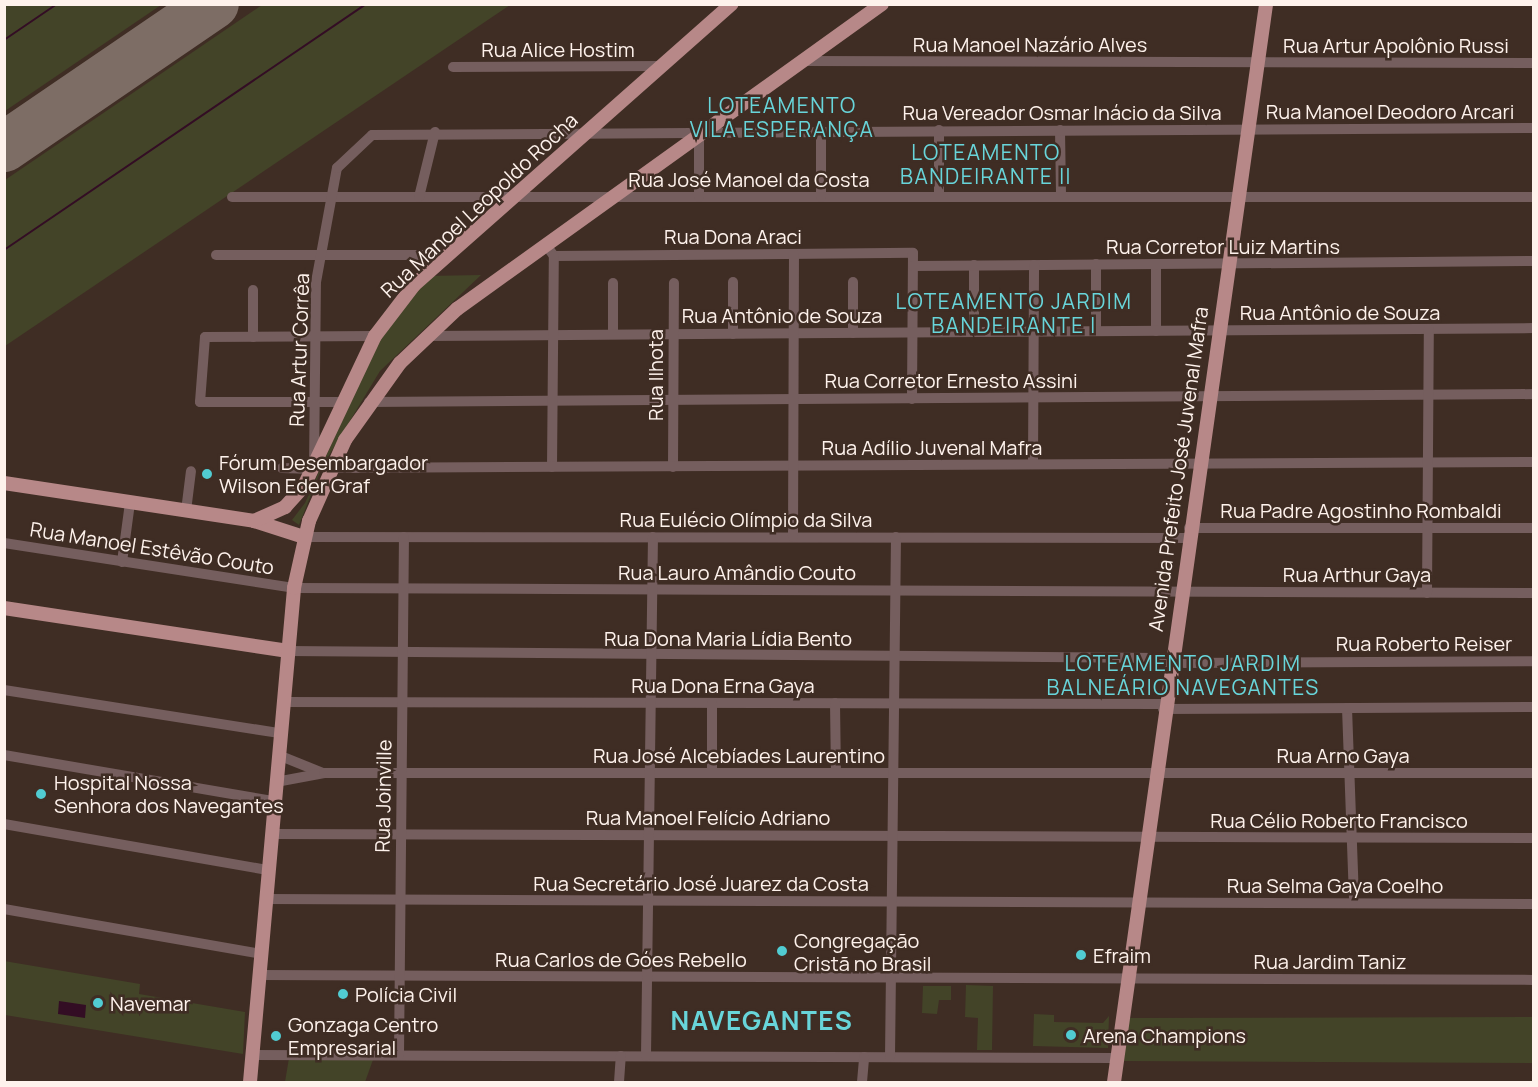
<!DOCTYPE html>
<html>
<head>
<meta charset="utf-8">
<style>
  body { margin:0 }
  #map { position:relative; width:1538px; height:1087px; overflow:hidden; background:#3f2d24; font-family:Manrope,sans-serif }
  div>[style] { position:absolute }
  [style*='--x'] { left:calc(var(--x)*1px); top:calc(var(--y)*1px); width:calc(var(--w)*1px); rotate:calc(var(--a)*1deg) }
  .green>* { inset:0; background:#434428 }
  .water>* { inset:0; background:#330d24 }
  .stream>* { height:2px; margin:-1px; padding:0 1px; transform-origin:1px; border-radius:1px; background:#330d24 }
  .runway>* { height:50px; margin:-25px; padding:0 25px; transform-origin:25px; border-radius:25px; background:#7d6d65 }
  .minor>* { height:10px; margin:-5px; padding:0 5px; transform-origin:5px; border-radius:5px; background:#755e5e }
  .major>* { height:14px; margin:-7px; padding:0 7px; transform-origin:7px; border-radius:7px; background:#b78888 }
  .dots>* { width:16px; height:16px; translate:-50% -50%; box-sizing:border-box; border:3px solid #3f2d24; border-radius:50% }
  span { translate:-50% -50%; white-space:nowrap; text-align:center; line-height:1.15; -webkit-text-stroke:5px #3f2d24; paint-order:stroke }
  .street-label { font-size:20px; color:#fef2ec }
  .poi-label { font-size:20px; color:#fef2ec }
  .left { translate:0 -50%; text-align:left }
  .neighbourhood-label { font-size:21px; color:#68d5da; letter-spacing:1.5px }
  .district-label { font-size:26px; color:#68d5da; font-weight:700; letter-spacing:1.5px }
  .frame { position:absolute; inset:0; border:6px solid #fef2ec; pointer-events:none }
</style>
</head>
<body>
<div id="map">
  <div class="green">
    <i style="clip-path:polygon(5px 4px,161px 4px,161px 5px,5px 111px)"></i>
    <i style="clip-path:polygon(262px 5px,510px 5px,5px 346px,5px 180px)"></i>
    <i style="clip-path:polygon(481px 275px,380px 371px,322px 467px,299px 525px,292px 520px,305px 503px,379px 338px,427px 276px)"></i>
    <i style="clip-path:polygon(4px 961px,140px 984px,139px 994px,245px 1012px,243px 1054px,5px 1015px)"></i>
    <i style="clip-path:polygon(966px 985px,993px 986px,992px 1050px,977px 1050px,978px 1018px,965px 1017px)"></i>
    <i style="clip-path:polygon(923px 986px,951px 986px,951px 1000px,939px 1000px,937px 1014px,922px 1013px)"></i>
    <i style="clip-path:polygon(1034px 1014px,1054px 1015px,1054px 1022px,1103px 1023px,1109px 1016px,1108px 1048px,1033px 1046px)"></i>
    <i style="clip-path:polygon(1533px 1017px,1533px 1063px,1121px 1061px,1128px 1018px)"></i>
    <i style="clip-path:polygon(374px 1057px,365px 1082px,285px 1082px,289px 1058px)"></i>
  </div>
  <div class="water">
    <i style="clip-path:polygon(59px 1001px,86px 1005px,85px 1018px,58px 1014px)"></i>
  </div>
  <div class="stream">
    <i style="--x:4;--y:40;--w:64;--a:-34.2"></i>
    <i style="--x:4;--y:250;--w:438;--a:-34.2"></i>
  </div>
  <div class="runway">
    <i style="--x:4;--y:147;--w:254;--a:-34.3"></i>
  </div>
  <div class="minor">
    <i style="--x:803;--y:61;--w:731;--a:0.16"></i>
    <i style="--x:453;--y:67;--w:209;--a:-0.3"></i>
    <i style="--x:939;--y:130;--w:67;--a:90"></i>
    <i style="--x:1060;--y:130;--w:67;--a:89.1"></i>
    <i style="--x:232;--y:197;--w:1302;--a:0"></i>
    <i style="--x:419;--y:197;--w:67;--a:-76.2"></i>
    <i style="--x:699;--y:197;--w:62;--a:-90"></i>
    <i style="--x:821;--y:197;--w:66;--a:-90"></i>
    <i style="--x:546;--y:245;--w:14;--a:54"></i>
    <i style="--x:554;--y:256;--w:359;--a:-0.5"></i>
    <i style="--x:913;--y:253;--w:146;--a:90.4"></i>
    <i style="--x:216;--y:255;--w:232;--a:0"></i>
    <i style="--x:1096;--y:264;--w:67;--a:90"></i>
    <i style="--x:1156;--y:264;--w:67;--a:90"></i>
    <i style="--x:974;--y:265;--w:67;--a:90"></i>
    <i style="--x:913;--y:266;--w:621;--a:-0.46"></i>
    <i style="--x:733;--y:282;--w:52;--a:90"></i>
    <i style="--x:853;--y:282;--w:51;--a:90"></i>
    <i style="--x:613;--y:283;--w:51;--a:90"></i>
    <i style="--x:253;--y:290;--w:47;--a:90"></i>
    <i style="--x:426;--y:336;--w:1108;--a:-0.41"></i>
    <i style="--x:343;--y:402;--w:143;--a:180"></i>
    <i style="--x:200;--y:402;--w:65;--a:-85.6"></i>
    <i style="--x:205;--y:337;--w:170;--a:-0.3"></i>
    <i style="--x:369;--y:402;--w:1165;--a:-0.39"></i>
    <i style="--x:1033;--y:464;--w:199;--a:-89.7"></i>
    <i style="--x:552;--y:467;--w:211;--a:-89.5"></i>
    <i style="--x:673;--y:467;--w:184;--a:-89.7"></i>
    <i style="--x:282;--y:468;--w:32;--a:2"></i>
    <i style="--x:314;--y:469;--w:187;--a:-89.4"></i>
    <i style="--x:316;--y:282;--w:116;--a:-79.6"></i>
    <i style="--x:337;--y:168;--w:48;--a:-43.3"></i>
    <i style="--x:372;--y:135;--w:1162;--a:-0.35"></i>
    <i style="--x:330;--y:468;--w:1204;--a:-0.29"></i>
    <i style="--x:186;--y:511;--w:40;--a:-82.9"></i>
    <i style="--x:1189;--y:528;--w:345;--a:0"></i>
    <i style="--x:304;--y:537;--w:884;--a:0.06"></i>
    <i style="--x:793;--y:537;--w:283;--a:-89.8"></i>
    <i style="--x:4;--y:543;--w:293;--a:8.8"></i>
    <i style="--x:294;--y:588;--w:1240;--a:0.23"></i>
    <i style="--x:122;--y:562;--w:60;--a:-82.3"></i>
    <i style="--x:1427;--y:593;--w:264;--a:-89.6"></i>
    <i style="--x:287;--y:651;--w:872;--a:0.46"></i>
    <i style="--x:1159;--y:658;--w:26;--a:11"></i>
    <i style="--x:1185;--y:663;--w:349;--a:-0.3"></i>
    <i style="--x:4;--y:690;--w:279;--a:8.9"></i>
    <i style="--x:282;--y:702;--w:882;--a:0.13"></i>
    <i style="--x:712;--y:703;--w:70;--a:90"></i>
    <i style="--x:835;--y:703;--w:70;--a:89.2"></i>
    <i style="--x:1347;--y:708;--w:195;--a:87.9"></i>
    <i style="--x:1163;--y:709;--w:371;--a:-0.3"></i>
    <i style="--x:4;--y:755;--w:274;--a:9.7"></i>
    <i style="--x:278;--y:755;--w:48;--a:21.8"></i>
    <i style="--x:276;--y:782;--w:49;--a:-10.6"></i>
    <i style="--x:324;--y:773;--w:1210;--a:0"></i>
    <i style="--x:4;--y:824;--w:268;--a:9.9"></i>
    <i style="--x:271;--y:834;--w:1263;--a:0.18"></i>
    <i style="--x:265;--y:899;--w:1269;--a:0.23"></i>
    <i style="--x:4;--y:909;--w:261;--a:9.9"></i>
    <i style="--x:259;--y:975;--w:1275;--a:0.22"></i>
    <i style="--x:252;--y:1055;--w:865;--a:0.2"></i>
    <i style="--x:399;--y:1055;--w:518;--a:-89.45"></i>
    <i style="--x:646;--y:1056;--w:519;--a:-89.23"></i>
    <i style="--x:890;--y:1057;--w:520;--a:-89.34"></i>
    <i style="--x:619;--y:1082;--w:26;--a:-86"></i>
    <i style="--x:862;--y:1082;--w:25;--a:-85"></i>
  </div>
  <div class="major">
    <i style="--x:4;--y:483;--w:253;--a:8.6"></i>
    <i style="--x:254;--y:521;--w:52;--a:17.7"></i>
    <i style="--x:254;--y:521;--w:34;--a:-24"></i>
    <i style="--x:285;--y:507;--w:28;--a:-48"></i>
    <i style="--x:304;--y:486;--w:166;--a:-64.7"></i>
    <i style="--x:375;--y:336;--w:64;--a:-52.6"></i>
    <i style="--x:414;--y:285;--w:424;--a:-41.5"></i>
    <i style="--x:4;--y:608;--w:286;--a:8.6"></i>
    <i style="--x:250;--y:1082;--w:496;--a:-84.9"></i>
    <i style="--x:294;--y:588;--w:69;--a:-77.4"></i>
    <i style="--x:309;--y:521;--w:89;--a:-66"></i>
    <i style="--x:345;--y:440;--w:95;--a:-54.5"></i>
    <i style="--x:400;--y:363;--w:79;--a:-43.5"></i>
    <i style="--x:457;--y:309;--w:523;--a:-35.67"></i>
    <i style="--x:1114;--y:1082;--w:1089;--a:-81.97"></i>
  </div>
  <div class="dots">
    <i style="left:207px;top:474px;background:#51ccd2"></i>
    <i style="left:41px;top:794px;background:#51ccd2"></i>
    <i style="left:782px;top:951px;background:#51ccd2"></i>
    <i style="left:1081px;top:955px;background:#51ccd2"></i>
    <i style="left:343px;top:994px;background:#51ccd2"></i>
    <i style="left:98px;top:1003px;background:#51ccd2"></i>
    <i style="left:1071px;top:1035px;background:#51ccd2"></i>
    <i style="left:276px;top:1036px;background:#51ccd2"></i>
  </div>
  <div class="street-label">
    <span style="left:1030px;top:44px">Rua Manoel Nazário Alves</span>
    <span style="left:1396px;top:45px">Rua Artur Apolônio Russi</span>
    <span style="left:558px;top:49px">Rua Alice Hostim</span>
    <span style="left:1390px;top:111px">Rua Manoel Deodoro Arcari</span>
    <span style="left:1062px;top:112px">Rua Vereador Osmar Inácio da Silva</span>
    <span style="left:749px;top:179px">Rua José Manoel da Costa</span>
    <span style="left:479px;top:205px;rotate:-43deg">Rua Manoel Leopoldo Rocha</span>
    <span style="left:733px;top:236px">Rua Dona Araci</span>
    <span style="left:1223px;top:246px">Rua Corretor Luiz Martins</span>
    <span style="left:1340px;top:312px">Rua Antônio de Souza</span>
    <span style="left:782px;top:315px">Rua Antônio de Souza</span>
    <span style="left:299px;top:350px;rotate:-88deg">Rua Artur Corrêa</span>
    <span style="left:655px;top:375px;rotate:-90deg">Rua Ilhota</span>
    <span style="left:951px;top:380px">Rua Corretor Ernesto Assini</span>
    <span style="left:932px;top:447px">Rua Adílio Juvenal Mafra</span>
    <span style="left:1178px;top:469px;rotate:-82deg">Avenida Prefeito José Juvenal Mafra</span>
    <span style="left:1361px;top:510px">Rua Padre Agostinho Rombaldi</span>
    <span style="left:746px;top:519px">Rua Eulécio Olímpio da Silva</span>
    <span style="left:152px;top:548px;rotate:9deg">Rua Manoel Estêvão Couto</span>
    <span style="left:737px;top:572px">Rua Lauro Amândio Couto</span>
    <span style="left:1357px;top:574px">Rua Arthur Gaya</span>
    <span style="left:728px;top:638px">Rua Dona Maria Lídia Bento</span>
    <span style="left:1424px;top:643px">Rua Roberto Reiser</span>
    <span style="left:723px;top:685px">Rua Dona Erna Gaya</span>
    <span style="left:739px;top:755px">Rua José Alcebíades Laurentino</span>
    <span style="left:1343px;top:755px">Rua Arno Gaya</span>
    <span style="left:383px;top:796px;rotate:-89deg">Rua Joinville</span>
    <span style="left:708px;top:817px">Rua Manoel Felício Adriano</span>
    <span style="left:1339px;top:820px">Rua Célio Roberto Francisco</span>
    <span style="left:701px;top:883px">Rua Secretário José Juarez da Costa</span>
    <span style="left:1335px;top:885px">Rua Selma Gaya Coelho</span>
    <span style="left:621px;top:959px">Rua Carlos de Góes Rebello</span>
    <span style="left:1330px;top:961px">Rua Jardim Taniz</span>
  </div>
  <div class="poi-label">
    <span class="left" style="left:219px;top:474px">Fórum Desembargador<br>Wilson Eder Graf</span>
    <span class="left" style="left:54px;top:794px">Hospital Nossa<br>Senhora dos Navegantes</span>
    <span class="left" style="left:794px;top:952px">Congregação<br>Cristã no Brasil</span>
    <span class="left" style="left:1093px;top:955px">Efraim</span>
    <span class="left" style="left:355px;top:994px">Polícia Civil</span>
    <span class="left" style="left:110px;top:1003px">Navemar</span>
    <span class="left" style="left:288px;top:1036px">Gonzaga Centro<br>Empresarial</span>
    <span class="left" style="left:1083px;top:1035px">Arena Champions</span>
  </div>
  <div class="neighbourhood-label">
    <span style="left:782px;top:117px">LOTEAMENTO<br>VILA ESPERANÇA</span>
    <span style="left:986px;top:164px">LOTEAMENTO<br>BANDEIRANTE II</span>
    <span style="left:1014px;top:313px">LOTEAMENTO JARDIM<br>BANDEIRANTE I</span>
    <span style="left:1183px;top:675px">LOTEAMENTO JARDIM<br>BALNEÁRIO NAVEGANTES</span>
  </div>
  <div class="district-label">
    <span style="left:762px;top:1021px">NAVEGANTES</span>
  </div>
  <div class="frame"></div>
</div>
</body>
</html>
